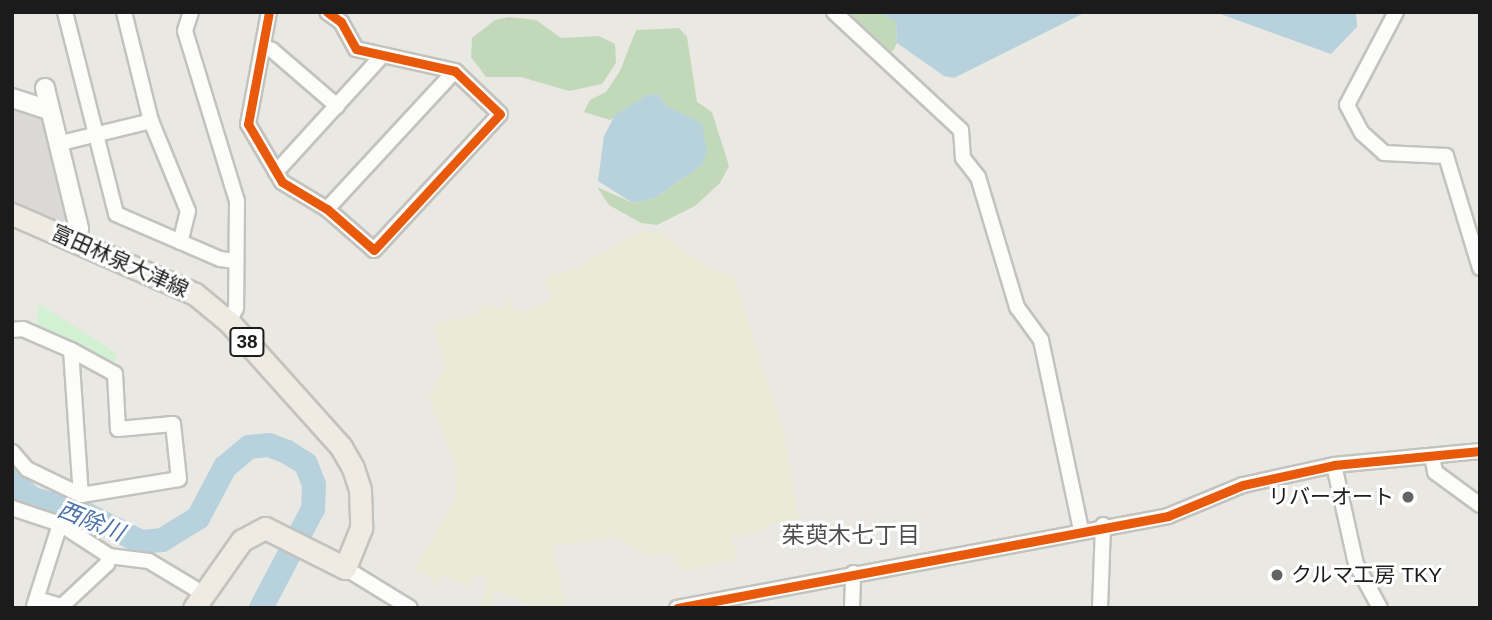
<!DOCTYPE html>
<html>
<head>
<meta charset="utf-8">
<style>
  body { margin:0 }
  #map { position:relative; width:1492px; height:620px; overflow:hidden; background:#eae8e3; font-family:Helvetica,"Noto Sans JP",sans-serif }
  div>[style] { position:absolute }
  [style*='--x'] { left:calc(var(--x)*1px); top:calc(var(--y)*1px); width:calc(var(--w)*1px); rotate:calc(var(--a)*1deg) }
  .farmland>* { inset:0; background:#e8ead6 }
  .forest>* { inset:0; background:#c2d9b9 }
  .park>* { inset:0; background:#d1f1d2 }
  .parking>* { inset:0; background:#dad9d7 }
  .water>* { inset:0; background:#b7d2dd }
  .river>* { height:24px; margin:-12px; padding:0 12px; transform-origin:12px; border-radius:12px; background:#b7d2dd }
  .roads { filter:drop-shadow(2px 0 #c2c2bf) drop-shadow(-2px 0 #c2c2bf) drop-shadow(0 2px #c2c2bf) drop-shadow(0 -2px #c2c2bf) }
  .minor>* { height:14px; margin:-7px; padding:0 7px; transform-origin:7px; border-radius:7px; background:#fcfcfb }
  .tertiary>* { height:18px; margin:-9px; padding:0 9px; transform-origin:9px; border-radius:9px; background:#fcfcfb }
  .primary>* { height:21px; margin:-10.5px; padding:0 10.5px; transform-origin:10.5px; border-radius:10.5px; background:#efebe3 }
  .cycleway>* { height:9px; margin:-4.5px; padding:0 4.5px; transform-origin:4.5px; border-radius:4.5px; background:#e8590c }
  .dots>* { width:19px; height:19px; translate:-50% -50%; box-sizing:border-box; border:4px solid #fff; border-radius:50% }
  span { translate:-50% -50%; white-space:nowrap; text-align:center; line-height:1.15; -webkit-text-stroke:6px #fff; paint-order:stroke }
  .shield-label span { padding:2px 5px; background:#fff; border:2px solid; border-radius:5px; -webkit-text-stroke-width:0 }
  .shield-label { font-size:19px; color:#1b1b1b; font-weight:700 }
  .street-label { font-size:21px; color:#1b1b1b }
  .poi-label { font-size:21px; color:#1b1b1b }
  .right { translate:-100% -50%; text-align:right }
  .left { translate:0 -50%; text-align:left }
  .water-label { font-size:23px; color:#4a72a8; font-style:italic }
  .neighbourhood-label { font-size:23px; color:#4e4e4e }
  .frame { position:absolute; inset:0; border:14px solid #1b1b1b; pointer-events:none }
</style>
</head>
<body>
<div id="map">
  <div class="farmland">
    <i style="clip-path:polygon(643px 230px,663px 233px,705px 267px,734px 276px,784px 433px,799px 520px,769px 524px,767px 530px,732px 537px,736px 560px,681px 571px,673px 553px,647px 556px,616px 538px,552px 546px,567px 606px,561px 607px,528px 604px,496px 590px,489px 608px,480px 608px,489px 581px,475px 574px,470px 588px,442px 575px,434px 588px,430px 577px,414px 570px,456px 498px,457px 469px,429px 399px,444px 366px,433px 324px,479px 313px,485px 304px,503px 309px,508px 298px,517px 313px,546px 304px,552px 295px,545px 287px,550px 275px,573px 269px)"></i>
  </div>
  <div class="forest">
    <i style="clip-path:polygon(826px 12px,878px 12px,896px 22px,897px 43px,893px 51px,880px 55px)"></i>
    <i style="clip-path:polygon(509px 17px,536px 20px,561px 38px,599px 36px,615px 44px,616px 63px,602px 84px,569px 91px,521px 77px,486px 77px,471px 57px,472px 38px,495px 20px)"></i>
    <i style="clip-path:polygon(679px 28px,687px 37px,697px 102px,712px 112px,729px 166px,720px 183px,695px 206px,657px 225px,641px 223px,609px 205px,597px 187px,633px 203px,655px 198px,702px 165px,690px 120px,666px 106px,658px 94px,647px 95px,610px 120px,584px 112px,590px 100px,606px 92px,620px 71px,636px 30px)"></i>
  </div>
  <div class="park">
    <i style="clip-path:polygon(39px 304px,116px 353px,115px 371px,36px 330px)"></i>
  </div>
  <div class="parking">
    <i style="clip-path:polygon(12px 98px,50px 110px,75px 239px,12px 204px)"></i>
  </div>
  <div class="water">
    <i style="clip-path:polygon(878px 12px,1086px 12px,954px 78px,944px 76px,897px 43px,896px 22px)"></i>
    <i style="clip-path:polygon(1215px 12px,1356px 12px,1357px 27px,1331px 54px)"></i>
    <i style="clip-path:polygon(658px 94px,666px 106px,702px 123px,707px 151px,702px 165px,655px 198px,633px 203px,598px 181px,604px 136px,615px 115px,647px 95px)"></i>
  </div>
  <div class="river">
    <i style="--x:12;--y:481;--w:28;--a:41"></i>
    <i style="--x:33;--y:499;--w:51;--a:14.9"></i>
    <i style="--x:82;--y:512;--w:66;--a:27"></i>
    <i style="--x:141;--y:542;--w:21;--a:-5"></i>
    <i style="--x:162;--y:540;--w:42;--a:-31.4"></i>
    <i style="--x:198;--y:518;--w:58;--a:-62.1"></i>
    <i style="--x:225;--y:467;--w:31;--a:-40"></i>
    <i style="--x:249;--y:447;--w:20;--a:-6"></i>
    <i style="--x:269;--y:445;--w:19;--a:21"></i>
    <i style="--x:287;--y:452;--w:22;--a:32"></i>
    <i style="--x:306;--y:464;--w:22;--a:69"></i>
    <i style="--x:314;--y:485;--w:24;--a:92"></i>
    <i style="--x:313;--y:509;--w:112;--a:117.7"></i>
  </div>
  <div class="roads">
    <div class="minor">
      <i style="--x:65;--y:12;--w:208;--a:75.8"></i>
      <i style="--x:116;--y:214;--w:113;--a:23.4"></i>
      <i style="--x:220;--y:259;--w:16;--a:7"></i>
      <i style="--x:124;--y:12;--w:112;--a:76.1"></i>
      <i style="--x:151;--y:121;--w:97;--a:67.7"></i>
      <i style="--x:188;--y:211;--w:32;--a:104"></i>
      <i style="--x:191;--y:12;--w:20;--a:108"></i>
      <i style="--x:185;--y:31;--w:178;--a:73"></i>
      <i style="--x:237;--y:201;--w:107;--a:90.5"></i>
      <i style="--x:236;--y:308;--w:16;--a:117"></i>
      <i style="--x:269;--y:12;--w:114;--a:100.6"></i>
      <i style="--x:248;--y:124;--w:67;--a:59.6"></i>
      <i style="--x:282;--y:182;--w:52;--a:31"></i>
      <i style="--x:327;--y:209;--w:62;--a:41.1"></i>
      <i style="--x:374;--y:250;--w:185;--a:-47.2"></i>
      <i style="--x:500;--y:114;--w:62;--a:-136.3"></i>
      <i style="--x:455;--y:71;--w:101;--a:-167.5"></i>
      <i style="--x:356;--y:49;--w:31;--a:-119"></i>
      <i style="--x:341;--y:22;--w:17;--a:-144"></i>
      <i style="--x:834;--y:12;--w:173;--a:42.9"></i>
      <i style="--x:961;--y:130;--w:28;--a:86"></i>
      <i style="--x:963;--y:158;--w:24;--a:52"></i>
      <i style="--x:978;--y:177;--w:136;--a:73.3"></i>
      <i style="--x:1017;--y:307;--w:41;--a:54"></i>
      <i style="--x:1041;--y:340;--w:193;--a:78.1"></i>
      <i style="--x:1396;--y:12;--w:105;--a:117.8"></i>
      <i style="--x:1347;--y:105;--w:32;--a:62"></i>
      <i style="--x:1362;--y:133;--w:30;--a:42"></i>
      <i style="--x:1384;--y:153;--w:62;--a:2.8"></i>
      <i style="--x:1446;--y:156;--w:117;--a:73.1"></i>
      <i style="--x:263;--y:47;--w:9;--a:18"></i>
      <i style="--x:272;--y:50;--w:86;--a:40.7"></i>
      <i style="--x:61;--y:143;--w:93;--a:-13.7"></i>
      <i style="--x:276;--y:172;--w:157;--a:-47.6"></i>
      <i style="--x:327;--y:209;--w:188;--a:-47.2"></i>
      <i style="--x:12;--y:330;--w:11;--a:-5"></i>
      <i style="--x:23;--y:329;--w:52;--a:23.6"></i>
      <i style="--x:71;--y:350;--w:145;--a:86.1"></i>
      <i style="--x:81;--y:495;--w:60;--a:-154.3"></i>
      <i style="--x:27;--y:469;--w:23;--a:-131"></i>
      <i style="--x:71;--y:350;--w:50;--a:28.6"></i>
      <i style="--x:115;--y:374;--w:55;--a:86.9"></i>
      <i style="--x:118;--y:429;--w:55;--a:-5.2"></i>
      <i style="--x:173;--y:424;--w:55;--a:83.8"></i>
      <i style="--x:179;--y:479;--w:99;--a:170.7"></i>
      <i style="--x:1432;--y:456;--w:16;--a:79"></i>
      <i style="--x:1435;--y:472;--w:56;--a:36.3"></i>
      <i style="--x:1334;--y:465;--w:101;--a:77.5"></i>
      <i style="--x:1356;--y:564;--w:50;--a:61.4"></i>
      <i style="--x:12;--y:508;--w:51;--a:18.4"></i>
      <i style="--x:60;--y:524;--w:59;--a:33.1"></i>
      <i style="--x:109;--y:556;--w:40;--a:7.1"></i>
      <i style="--x:149;--y:561;--w:64;--a:31"></i>
      <i style="--x:345;--y:568;--w:76;--a:31.6"></i>
      <i style="--x:37;--y:599;--w:26;--a:16"></i>
      <i style="--x:62;--y:606;--w:62;--a:-43"></i>
      <i style="--x:107;--y:564;--w:8;--a:-76"></i>
      <i style="--x:34;--y:606;--w:86;--a:-72.4"></i>
      <i style="--x:677;--y:608;--w:500;--a:-10.6"></i>
      <i style="--x:1168;--y:516;--w:81;--a:-22.5"></i>
      <i style="--x:1243;--y:485;--w:93;--a:-12.4"></i>
      <i style="--x:1334;--y:465;--w:147;--a:-5.5"></i>
      <i style="--x:852;--y:608;--w:35;--a:-88"></i>
      <i style="--x:1100;--y:608;--w:83;--a:-87.9"></i>
    </div>
    <div class="tertiary">
      <i style="--x:45;--y:88;--w:145;--a:76.4"></i>
      <i style="--x:79;--y:229;--w:11;--a:112"></i>
      <i style="--x:12;--y:98;--w:40;--a:18"></i>
    </div>
    <div class="primary">
      <i style="--x:12;--y:214;--w:200;--a:23.6"></i>
      <i style="--x:195;--y:294;--w:44;--a:39.5"></i>
      <i style="--x:229;--y:322;--w:168;--a:48.1"></i>
      <i style="--x:341;--y:447;--w:24;--a:60"></i>
      <i style="--x:353;--y:468;--w:23;--a:72"></i>
      <i style="--x:360;--y:490;--w:38;--a:88"></i>
      <i style="--x:361;--y:528;--w:43;--a:111.8"></i>
      <i style="--x:345;--y:568;--w:89;--a:-153.4"></i>
      <i style="--x:265;--y:528;--w:26;--a:152"></i>
      <i style="--x:242;--y:540;--w:83;--a:125.2"></i>
    </div>
  </div>
  <div class="cycleway">
    <i style="--x:269;--y:12;--w:114;--a:100.6"></i>
    <i style="--x:248;--y:124;--w:67;--a:59.6"></i>
    <i style="--x:282;--y:182;--w:52;--a:31"></i>
    <i style="--x:327;--y:209;--w:62;--a:41.1"></i>
    <i style="--x:374;--y:250;--w:185;--a:-47.2"></i>
    <i style="--x:500;--y:114;--w:62;--a:-136.3"></i>
    <i style="--x:455;--y:71;--w:101;--a:-167.5"></i>
    <i style="--x:356;--y:49;--w:31;--a:-119"></i>
    <i style="--x:341;--y:22;--w:17;--a:-144"></i>
    <i style="--x:677;--y:608;--w:500;--a:-10.6"></i>
    <i style="--x:1168;--y:516;--w:81;--a:-22.5"></i>
    <i style="--x:1243;--y:485;--w:93;--a:-12.4"></i>
    <i style="--x:1334;--y:465;--w:147;--a:-5.5"></i>
  </div>
  <div class="dots">
    <i style="left:1408px;top:497px;background:#636361"></i>
    <i style="left:1277px;top:575px;background:#636361"></i>
  </div>
  <div class="shield-label">
    <span style="left:247px;top:342px">38</span>
  </div>
  <div class="street-label">
    <span style="left:120px;top:261px;rotate:24deg">富田林泉大津線</span>
  </div>
  <div class="poi-label">
    <span class="right" style="left:1394px;top:497px">リバーオート</span>
    <span class="left" style="left:1291px;top:575px">クルマ工房 TKY</span>
  </div>
  <div class="water-label">
    <span style="left:91px;top:521px;rotate:22deg">西除川</span>
  </div>
  <div class="neighbourhood-label">
    <span style="left:851px;top:535px">茱萸木七丁目</span>
  </div>
  <div class="frame"></div>
</div>
</body>
</html>
